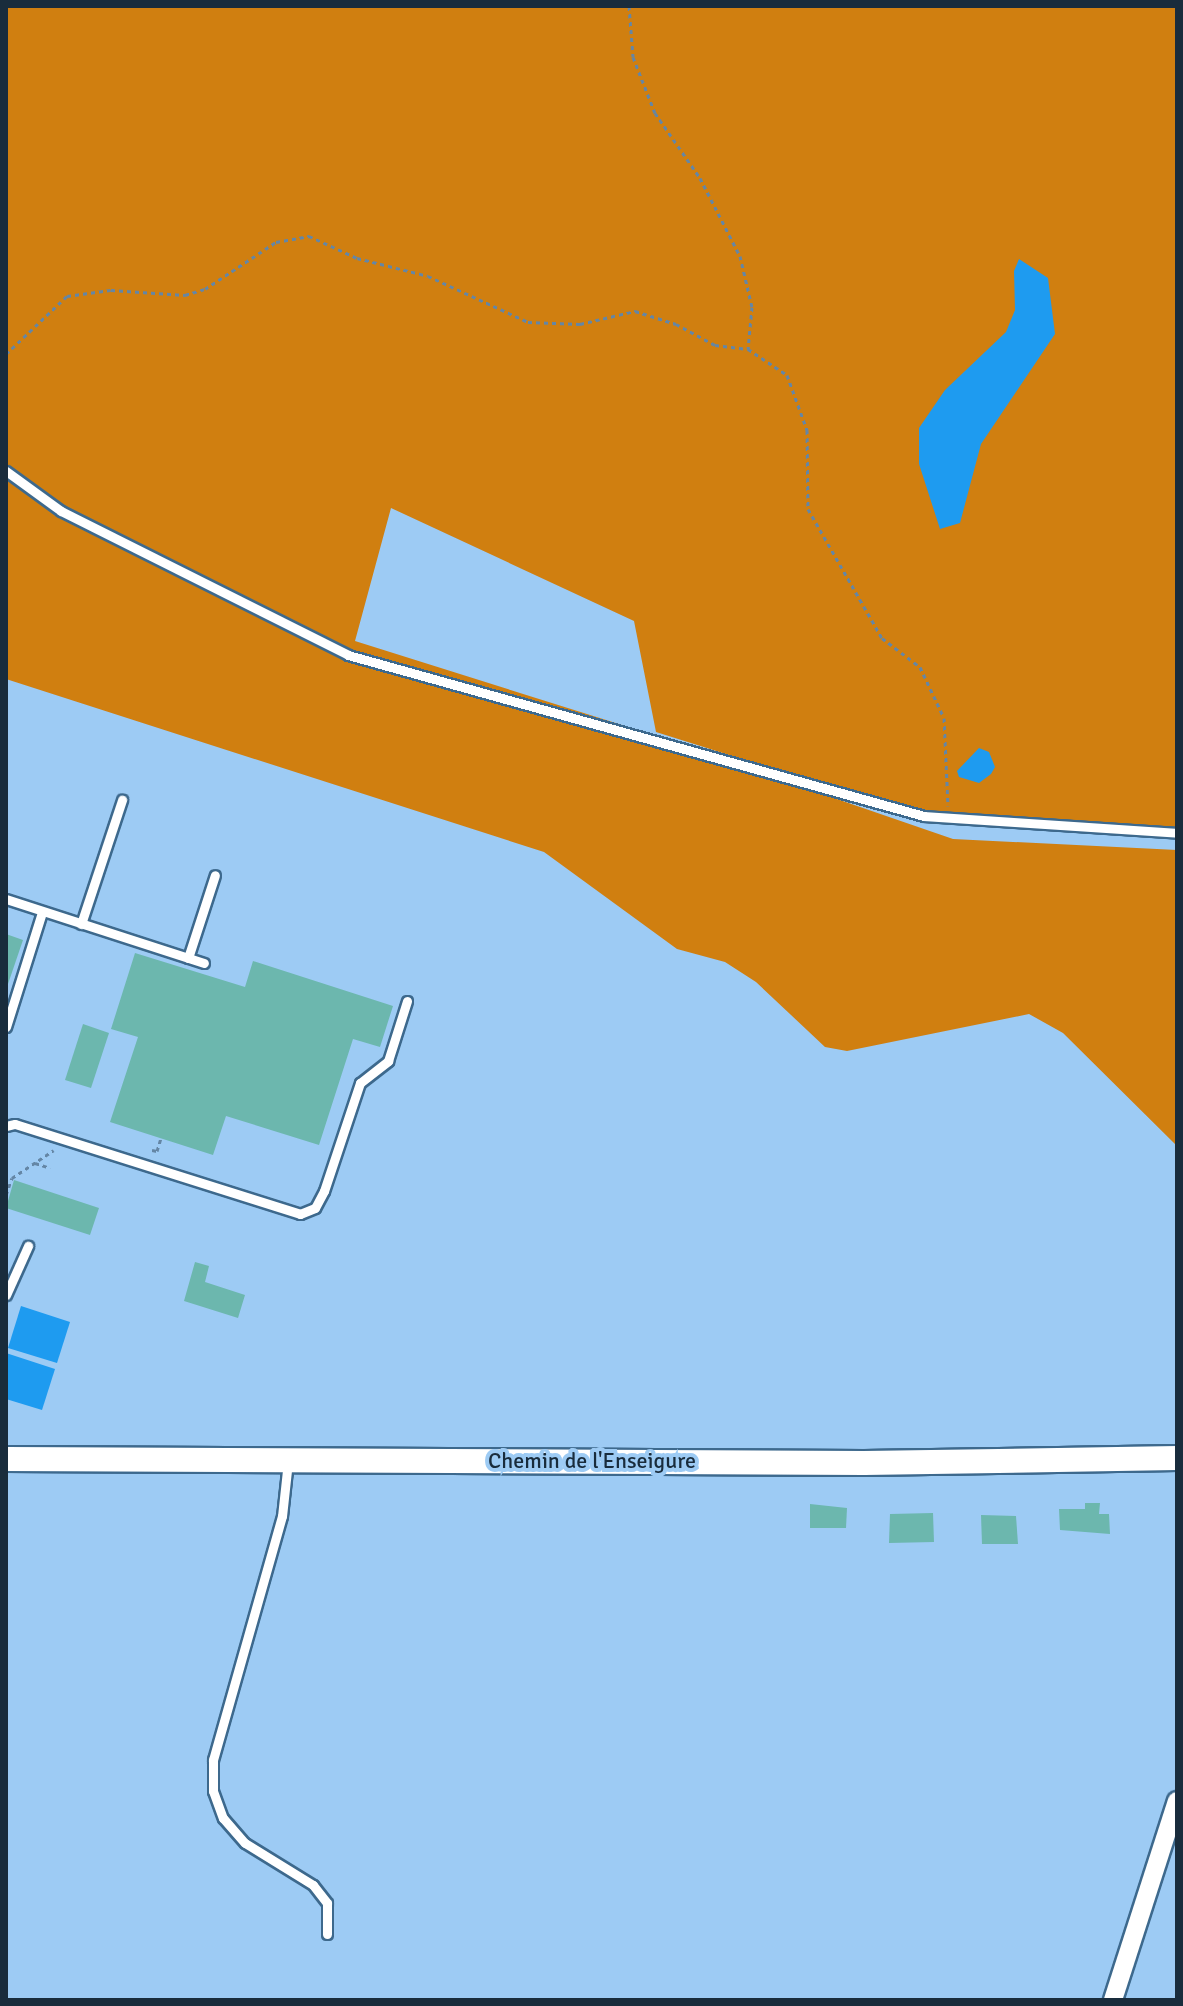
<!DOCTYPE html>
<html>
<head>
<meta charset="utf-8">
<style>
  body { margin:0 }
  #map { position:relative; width:1183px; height:2006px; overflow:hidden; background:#9dcbf4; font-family:Signika,sans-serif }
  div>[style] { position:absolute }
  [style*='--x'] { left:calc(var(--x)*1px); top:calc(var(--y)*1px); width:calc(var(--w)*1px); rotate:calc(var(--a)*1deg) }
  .green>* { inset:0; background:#d07f10 }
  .water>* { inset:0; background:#1e9bf0 }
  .building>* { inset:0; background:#6cb7ae }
  .path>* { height:3px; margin-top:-1.5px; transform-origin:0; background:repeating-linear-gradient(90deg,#6486a5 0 4px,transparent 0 8px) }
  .roads { filter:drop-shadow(2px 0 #3d698d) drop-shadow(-2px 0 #3d698d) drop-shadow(0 2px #3d698d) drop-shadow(0 -2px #3d698d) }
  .service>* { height:9px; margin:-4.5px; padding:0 4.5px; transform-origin:4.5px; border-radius:4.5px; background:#fff }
  .minor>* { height:18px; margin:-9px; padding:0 9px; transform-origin:9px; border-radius:9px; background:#fff }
  .tertiary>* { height:24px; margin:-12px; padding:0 12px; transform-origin:12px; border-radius:12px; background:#fff }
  span { translate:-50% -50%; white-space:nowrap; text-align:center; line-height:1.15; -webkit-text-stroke:8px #9dcbf4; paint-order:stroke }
  .street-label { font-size:22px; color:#192c3c }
  .frame { position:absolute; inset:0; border:8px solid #192c3c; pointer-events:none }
</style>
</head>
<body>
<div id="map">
  <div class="green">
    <i style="clip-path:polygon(6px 6px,1177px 6px,1177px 833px,945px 823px,656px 732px,634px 621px,391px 508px,355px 641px,622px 725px,953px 839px,1177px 850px,1177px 1146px,1063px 1033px,1029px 1014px,847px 1051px,825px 1047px,756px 982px,725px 962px,677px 949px,544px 852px,6px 679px)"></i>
  </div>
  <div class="water">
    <i style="clip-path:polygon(1019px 259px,1048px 278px,1055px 334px,981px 444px,960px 523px,940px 529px,919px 464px,919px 428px,945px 390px,1006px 332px,1015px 310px,1014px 271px)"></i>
    <i style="clip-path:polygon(979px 748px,989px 752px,995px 767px,991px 774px,979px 783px,959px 777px,957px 771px)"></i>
    <i style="clip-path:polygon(21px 1306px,70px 1322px,57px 1363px,8px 1348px)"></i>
    <i style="clip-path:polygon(6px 1353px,55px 1369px,42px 1410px,6px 1399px)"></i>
  </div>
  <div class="building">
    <i style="clip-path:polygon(6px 934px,23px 940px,8px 984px,6px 983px)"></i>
    <i style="clip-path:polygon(135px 953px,245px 987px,253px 961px,393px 1006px,380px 1047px,353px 1039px,319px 1145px,226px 1116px,213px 1155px,110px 1122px,138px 1037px,111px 1029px)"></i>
    <i style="clip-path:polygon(83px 1024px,109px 1033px,91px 1088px,65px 1080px)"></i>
    <i style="clip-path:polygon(14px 1180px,99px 1208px,90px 1235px,6px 1208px)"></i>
    <i style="clip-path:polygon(195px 1262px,209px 1266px,205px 1282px,245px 1295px,238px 1318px,184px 1301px)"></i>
    <i style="clip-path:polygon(1085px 1503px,1100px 1503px,1099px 1514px,1109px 1514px,1110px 1534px,1060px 1530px,1059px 1509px,1085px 1509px)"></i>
    <i style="clip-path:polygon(810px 1504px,847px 1508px,846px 1528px,810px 1528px)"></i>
    <i style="clip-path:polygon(933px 1513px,934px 1542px,889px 1543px,890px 1514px)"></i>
    <i style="clip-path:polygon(981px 1515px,1016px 1516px,1018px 1544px,982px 1544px)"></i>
  </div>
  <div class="path">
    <i style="--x:629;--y:6;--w:51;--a:85.5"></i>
    <i style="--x:633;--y:57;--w:60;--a:68.6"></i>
    <i style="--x:655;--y:113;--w:79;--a:55.3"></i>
    <i style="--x:700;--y:178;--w:88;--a:62.9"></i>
    <i style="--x:740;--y:256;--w:52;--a:76.8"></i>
    <i style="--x:752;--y:307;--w:42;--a:95.4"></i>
    <i style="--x:6;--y:354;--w:84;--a:-43.6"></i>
    <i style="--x:67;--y:296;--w:44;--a:-7.8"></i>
    <i style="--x:111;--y:290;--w:74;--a:3.9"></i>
    <i style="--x:185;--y:295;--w:21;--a:-17"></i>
    <i style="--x:205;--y:289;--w:85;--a:-33.5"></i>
    <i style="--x:276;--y:242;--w:34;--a:-10"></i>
    <i style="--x:309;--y:236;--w:53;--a:24.6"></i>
    <i style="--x:357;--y:258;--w:73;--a:14.2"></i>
    <i style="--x:428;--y:276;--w:110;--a:24.7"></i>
    <i style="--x:528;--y:322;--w:52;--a:2.2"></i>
    <i style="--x:580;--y:324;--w:57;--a:-13.3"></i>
    <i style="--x:635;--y:311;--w:43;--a:17.6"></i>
    <i style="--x:676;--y:324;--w:44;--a:28.3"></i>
    <i style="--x:715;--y:345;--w:33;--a:7"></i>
    <i style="--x:748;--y:349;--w:47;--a:33.7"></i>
    <i style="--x:787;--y:375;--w:59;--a:70"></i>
    <i style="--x:807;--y:430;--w:79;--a:89.3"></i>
    <i style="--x:808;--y:509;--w:149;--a:60.2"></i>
    <i style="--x:882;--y:638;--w:48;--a:37.3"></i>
    <i style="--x:920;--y:667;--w:56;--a:64.8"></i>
    <i style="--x:944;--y:718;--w:88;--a:87.4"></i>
    <i style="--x:152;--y:1150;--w:5;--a:11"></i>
    <i style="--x:157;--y:1151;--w:14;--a:-73"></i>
    <i style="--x:35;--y:1163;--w:16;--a:18"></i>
    <i style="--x:6;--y:1195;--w:18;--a:-71"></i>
    <i style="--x:12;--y:1178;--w:50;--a:-33.7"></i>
  </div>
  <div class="roads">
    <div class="service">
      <i style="--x:6;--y:471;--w:68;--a:36"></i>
      <i style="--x:61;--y:511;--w:321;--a:26.6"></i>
      <i style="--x:348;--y:655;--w:598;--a:15.62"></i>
      <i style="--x:924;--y:816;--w:254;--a:3.8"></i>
      <i style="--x:6;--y:899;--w:208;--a:17.9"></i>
      <i style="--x:81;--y:924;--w:131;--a:-71.7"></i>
      <i style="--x:188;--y:958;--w:87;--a:-72"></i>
      <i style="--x:6;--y:1027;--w:121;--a:-72.6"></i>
      <i style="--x:6;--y:1126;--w:9;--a:-13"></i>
      <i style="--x:15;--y:1124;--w:299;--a:17.5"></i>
      <i style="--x:300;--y:1214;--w:16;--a:-22"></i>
      <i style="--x:315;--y:1208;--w:19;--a:-62"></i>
      <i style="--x:324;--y:1191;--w:114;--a:-71.6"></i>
      <i style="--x:360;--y:1083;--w:36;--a:-38"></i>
      <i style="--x:388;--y:1061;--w:63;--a:-72.4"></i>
      <i style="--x:6;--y:1295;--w:54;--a:-65.8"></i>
      <i style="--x:288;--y:1461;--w:55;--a:96.2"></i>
      <i style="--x:282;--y:1516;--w:254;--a:105.8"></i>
      <i style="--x:213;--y:1760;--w:31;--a:90"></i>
      <i style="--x:213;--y:1791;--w:29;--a:70"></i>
      <i style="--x:223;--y:1818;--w:33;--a:49"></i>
      <i style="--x:245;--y:1843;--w:80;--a:31.7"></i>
      <i style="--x:313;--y:1885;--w:23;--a:52"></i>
      <i style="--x:327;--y:1903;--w:31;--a:90"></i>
    </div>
    <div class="minor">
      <i style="--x:1113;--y:2000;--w:209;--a:-72.2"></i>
    </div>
    <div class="tertiary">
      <i style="--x:6;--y:1459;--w:858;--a:0.27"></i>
      <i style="--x:864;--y:1463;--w:313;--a:-0.9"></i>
    </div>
  </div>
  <div class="street-label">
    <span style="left:592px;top:1461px">Chemin de l'Enseigure</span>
  </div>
  <div class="frame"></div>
</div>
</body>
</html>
